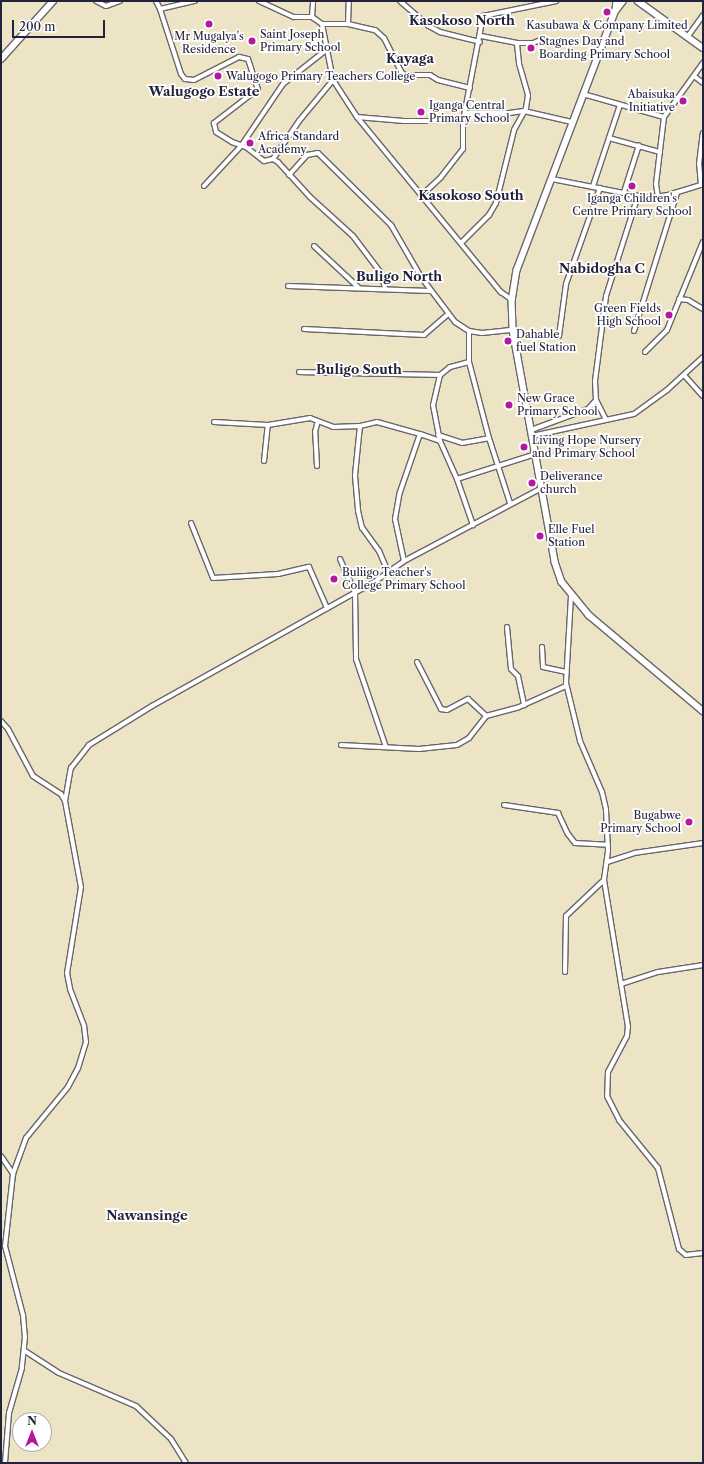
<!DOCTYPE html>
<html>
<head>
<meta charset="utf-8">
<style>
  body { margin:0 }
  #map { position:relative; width:704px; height:1464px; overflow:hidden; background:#ece4c5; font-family:"Libre Caslon Text",serif }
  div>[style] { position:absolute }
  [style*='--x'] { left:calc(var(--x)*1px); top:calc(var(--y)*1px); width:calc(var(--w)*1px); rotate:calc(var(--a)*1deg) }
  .roads { filter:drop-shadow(1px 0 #69666b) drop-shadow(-1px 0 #69666b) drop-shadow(0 1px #69666b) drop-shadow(0 -1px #69666b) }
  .street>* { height:4px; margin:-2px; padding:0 2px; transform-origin:2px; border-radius:2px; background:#fff }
  .secondary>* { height:5.5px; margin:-2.75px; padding:0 2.75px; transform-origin:2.75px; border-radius:2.75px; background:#fff }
  .primary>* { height:6px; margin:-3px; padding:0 3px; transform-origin:3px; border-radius:3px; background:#fff }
  .dots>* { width:11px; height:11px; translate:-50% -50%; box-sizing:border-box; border:2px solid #fff; border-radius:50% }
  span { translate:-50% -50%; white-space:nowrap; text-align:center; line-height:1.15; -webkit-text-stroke:3.5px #fff; paint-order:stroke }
  .poi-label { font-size:11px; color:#22223b }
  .left { translate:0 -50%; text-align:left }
  .right { translate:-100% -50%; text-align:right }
  .quarter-label { font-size:13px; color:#22223b; font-weight:700 }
  .frame { position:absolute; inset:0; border:2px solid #22223b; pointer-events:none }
  .north { position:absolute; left:12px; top:1412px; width:40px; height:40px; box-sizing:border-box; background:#fff; border:1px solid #a7a7b1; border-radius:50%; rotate:0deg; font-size:11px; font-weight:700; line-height:16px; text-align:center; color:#22223b }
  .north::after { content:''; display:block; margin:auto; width:14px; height:18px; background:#b5179e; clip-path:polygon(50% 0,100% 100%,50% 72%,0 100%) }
  .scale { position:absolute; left:12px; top:20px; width:93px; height:18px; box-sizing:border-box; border:2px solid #22223b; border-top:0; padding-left:5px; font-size:12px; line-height:14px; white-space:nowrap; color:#22223b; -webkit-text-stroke:3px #fff; paint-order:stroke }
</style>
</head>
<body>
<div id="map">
  <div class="roads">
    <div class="street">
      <i style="--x:96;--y:1;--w:11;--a:27"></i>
      <i style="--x:106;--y:6;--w:15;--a:-20"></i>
      <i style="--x:156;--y:1;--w:9;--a:63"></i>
      <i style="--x:160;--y:9;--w:36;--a:-13"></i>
      <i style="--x:259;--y:1;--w:38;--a:25"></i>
      <i style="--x:294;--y:17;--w:18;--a:0"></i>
      <i style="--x:312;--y:17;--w:12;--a:35"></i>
      <i style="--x:322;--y:24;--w:57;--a:78.9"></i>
      <i style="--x:333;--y:80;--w:44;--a:57"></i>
      <i style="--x:357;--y:117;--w:227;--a:50.6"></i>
      <i style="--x:501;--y:292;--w:14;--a:36"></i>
      <i style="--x:400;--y:1;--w:38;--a:41"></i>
      <i style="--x:429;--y:26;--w:13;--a:29"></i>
      <i style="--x:440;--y:32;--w:41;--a:14"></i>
      <i style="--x:160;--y:9;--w:68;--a:72.1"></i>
      <i style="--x:181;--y:74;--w:6;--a:51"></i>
      <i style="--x:185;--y:79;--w:9;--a:6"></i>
      <i style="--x:194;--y:80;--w:51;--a:-27.1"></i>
      <i style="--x:239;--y:57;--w:9;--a:13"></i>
      <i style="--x:248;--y:59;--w:32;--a:72"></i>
      <i style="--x:258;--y:89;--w:56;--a:142.3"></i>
      <i style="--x:214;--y:123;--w:9;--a:77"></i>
      <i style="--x:216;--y:132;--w:19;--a:32"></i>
      <i style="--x:232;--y:142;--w:15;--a:20"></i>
      <i style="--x:246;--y:147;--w:23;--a:38"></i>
      <i style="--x:264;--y:161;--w:9;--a:-13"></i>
      <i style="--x:273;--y:159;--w:6;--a:31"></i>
      <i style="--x:278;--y:162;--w:47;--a:47.6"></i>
      <i style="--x:310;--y:197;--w:58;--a:42.2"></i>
      <i style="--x:353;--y:236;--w:46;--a:52.9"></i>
      <i style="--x:381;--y:273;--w:16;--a:75"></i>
      <i style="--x:312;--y:17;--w:16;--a:-86"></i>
      <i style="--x:322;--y:24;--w:26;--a:0"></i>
      <i style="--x:348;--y:24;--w:28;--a:13"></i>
      <i style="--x:375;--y:30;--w:12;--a:42"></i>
      <i style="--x:384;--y:38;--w:38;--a:63"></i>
      <i style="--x:401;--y:72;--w:5;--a:37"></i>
      <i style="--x:405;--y:75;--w:25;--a:0"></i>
      <i style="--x:430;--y:75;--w:9;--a:32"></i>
      <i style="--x:438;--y:80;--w:33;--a:14"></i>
      <i style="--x:348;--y:24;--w:23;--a:-88"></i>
      <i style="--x:481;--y:36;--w:37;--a:11"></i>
      <i style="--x:517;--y:43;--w:16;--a:0"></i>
      <i style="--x:533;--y:43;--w:11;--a:-22"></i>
      <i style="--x:688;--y:36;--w:26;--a:-54"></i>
      <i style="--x:694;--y:76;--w:11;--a:38"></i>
      <i style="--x:583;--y:94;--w:84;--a:15.9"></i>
      <i style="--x:465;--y:113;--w:44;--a:0"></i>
      <i style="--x:509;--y:113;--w:15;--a:-8"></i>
      <i style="--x:524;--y:111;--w:49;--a:12.9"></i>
      <i style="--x:357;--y:117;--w:47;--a:4.9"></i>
      <i style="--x:404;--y:121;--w:59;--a:0"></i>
      <i style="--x:609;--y:138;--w:53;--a:15.4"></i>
      <i style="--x:273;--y:159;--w:46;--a:-55.6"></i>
      <i style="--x:299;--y:121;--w:53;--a:-50.3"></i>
      <i style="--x:289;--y:175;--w:27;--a:-48"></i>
      <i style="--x:307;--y:155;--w:11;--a:-10"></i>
      <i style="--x:318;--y:153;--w:103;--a:44.6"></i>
      <i style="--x:391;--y:225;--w:60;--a:60"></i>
      <i style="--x:421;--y:277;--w:56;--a:52.9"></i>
      <i style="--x:455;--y:322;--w:17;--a:33"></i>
      <i style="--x:469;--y:331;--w:13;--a:9"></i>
      <i style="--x:482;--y:333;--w:31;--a:-6"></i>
      <i style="--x:552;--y:179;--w:99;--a:11.1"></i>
      <i style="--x:649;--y:198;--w:19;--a:-9"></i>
      <i style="--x:668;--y:195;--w:37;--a:-17"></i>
      <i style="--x:701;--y:185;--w:21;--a:-95"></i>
      <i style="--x:699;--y:164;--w:31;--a:-83"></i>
      <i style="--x:204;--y:186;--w:54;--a:-47.2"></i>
      <i style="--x:241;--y:146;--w:75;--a:-55.9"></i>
      <i style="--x:283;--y:84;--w:55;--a:-38.3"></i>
      <i style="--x:593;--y:186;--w:85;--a:-71.6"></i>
      <i style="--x:624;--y:192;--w:49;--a:-72.3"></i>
      <i style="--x:422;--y:195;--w:26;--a:-43"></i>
      <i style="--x:441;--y:177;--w:36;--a:-52"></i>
      <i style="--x:463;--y:149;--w:28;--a:-90"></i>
      <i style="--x:463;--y:121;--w:107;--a:-79.2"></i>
      <i style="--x:483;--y:16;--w:75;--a:-11.6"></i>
      <i style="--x:658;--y:197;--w:13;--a:-99"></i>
      <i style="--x:656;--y:184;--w:67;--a:-83.2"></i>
      <i style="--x:664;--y:117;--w:67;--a:-54.2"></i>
      <i style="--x:461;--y:243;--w:40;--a:-45"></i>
      <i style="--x:489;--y:215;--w:14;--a:-60"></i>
      <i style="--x:496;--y:203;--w:75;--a:-76.1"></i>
      <i style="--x:514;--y:130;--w:25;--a:-61"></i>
      <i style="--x:526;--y:108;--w:13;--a:-81"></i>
      <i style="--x:528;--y:95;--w:33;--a:-106"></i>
      <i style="--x:519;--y:63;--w:20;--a:-96"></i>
      <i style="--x:314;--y:246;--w:62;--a:43"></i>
      <i style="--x:288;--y:286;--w:142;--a:2"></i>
      <i style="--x:679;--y:299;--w:9;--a:6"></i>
      <i style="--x:688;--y:300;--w:17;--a:31"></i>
      <i style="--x:304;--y:329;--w:120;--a:2.9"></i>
      <i style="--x:424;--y:335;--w:32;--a:-41"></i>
      <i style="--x:469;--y:331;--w:31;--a:90"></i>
      <i style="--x:469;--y:362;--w:20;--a:165"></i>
      <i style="--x:450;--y:367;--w:13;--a:141"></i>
      <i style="--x:440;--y:375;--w:31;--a:103"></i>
      <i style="--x:433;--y:405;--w:37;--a:79"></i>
      <i style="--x:440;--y:441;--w:42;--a:65.9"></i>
      <i style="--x:457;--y:479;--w:49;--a:70.8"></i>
      <i style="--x:634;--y:331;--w:145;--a:-72.7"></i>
      <i style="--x:559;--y:336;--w:52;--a:-82.3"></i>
      <i style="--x:566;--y:284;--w:102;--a:-70.5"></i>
      <i style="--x:645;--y:352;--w:31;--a:-45"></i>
      <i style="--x:667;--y:330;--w:95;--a:-67.8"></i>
      <i style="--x:469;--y:362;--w:79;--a:75.3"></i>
      <i style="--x:299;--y:372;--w:141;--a:1.2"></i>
      <i style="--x:684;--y:375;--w:28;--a:48"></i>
      <i style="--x:596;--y:400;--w:22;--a:63"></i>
      <i style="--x:214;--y:422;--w:54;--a:3.2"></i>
      <i style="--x:268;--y:425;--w:43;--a:-9.5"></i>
      <i style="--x:310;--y:418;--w:25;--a:21"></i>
      <i style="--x:333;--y:427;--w:27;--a:-2"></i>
      <i style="--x:531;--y:430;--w:61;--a:-20.2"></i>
      <i style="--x:588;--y:409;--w:12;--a:-48"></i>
      <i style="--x:596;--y:400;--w:19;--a:-93"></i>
      <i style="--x:595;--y:381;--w:86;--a:-82.6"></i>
      <i style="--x:606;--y:296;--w:105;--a:-72.3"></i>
      <i style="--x:438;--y:435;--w:25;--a:18"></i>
      <i style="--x:462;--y:443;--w:27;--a:-10"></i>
      <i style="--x:489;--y:438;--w:68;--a:72.1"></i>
      <i style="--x:532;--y:436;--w:104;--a:-12.2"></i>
      <i style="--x:634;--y:414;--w:41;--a:-36"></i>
      <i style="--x:667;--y:390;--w:49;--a:-42.5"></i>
      <i style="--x:264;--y:461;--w:36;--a:-84"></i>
      <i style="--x:317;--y:466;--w:34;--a:-93"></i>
      <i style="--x:315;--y:432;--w:11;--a:-75"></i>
      <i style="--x:457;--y:479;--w:83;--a:-17.6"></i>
      <i style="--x:191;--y:523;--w:59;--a:68.2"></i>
      <i style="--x:213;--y:578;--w:65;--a:-3.5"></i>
      <i style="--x:278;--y:574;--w:32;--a:-13"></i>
      <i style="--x:309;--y:567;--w:45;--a:66.3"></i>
      <i style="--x:340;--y:559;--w:36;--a:66"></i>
      <i style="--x:355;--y:592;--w:67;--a:89.1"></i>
      <i style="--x:356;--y:659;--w:93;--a:71.2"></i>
      <i style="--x:404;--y:561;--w:43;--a:-102.1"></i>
      <i style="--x:395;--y:519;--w:27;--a:-80"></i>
      <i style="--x:400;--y:492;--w:61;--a:-71"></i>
      <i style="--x:420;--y:434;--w:21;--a:19"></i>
      <i style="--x:388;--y:572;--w:23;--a:-113"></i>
      <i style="--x:379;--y:551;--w:29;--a:-126"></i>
      <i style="--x:362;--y:528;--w:18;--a:-103"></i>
      <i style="--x:358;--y:510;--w:35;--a:-95"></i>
      <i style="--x:355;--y:475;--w:49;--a:-84.2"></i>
      <i style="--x:360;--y:426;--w:17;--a:-13"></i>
      <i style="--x:377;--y:422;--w:45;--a:15.6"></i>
      <i style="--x:571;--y:596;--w:87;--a:93.3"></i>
      <i style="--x:566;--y:683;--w:60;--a:76.4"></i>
      <i style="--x:580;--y:741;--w:56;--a:66.7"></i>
      <i style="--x:602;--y:792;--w:18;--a:77"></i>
      <i style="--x:606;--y:810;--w:41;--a:87.2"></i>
      <i style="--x:608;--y:851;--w:29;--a:98"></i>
      <i style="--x:604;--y:880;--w:148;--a:80.7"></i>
      <i style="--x:628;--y:1026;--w:10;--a:96"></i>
      <i style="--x:627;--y:1036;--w:41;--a:117.8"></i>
      <i style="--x:608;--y:1072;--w:24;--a:92"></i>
      <i style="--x:607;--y:1096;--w:27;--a:63"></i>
      <i style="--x:619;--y:1120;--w:62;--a:50.9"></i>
      <i style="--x:658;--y:1168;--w:84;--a:75.5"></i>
      <i style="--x:679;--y:1249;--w:9;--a:41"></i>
      <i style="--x:686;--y:1255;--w:17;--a:-7"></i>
      <i style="--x:507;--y:627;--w:42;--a:84.6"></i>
      <i style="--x:511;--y:669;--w:10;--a:45"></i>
      <i style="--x:518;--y:676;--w:30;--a:78"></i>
      <i style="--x:542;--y:647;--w:20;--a:87"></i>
      <i style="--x:543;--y:667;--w:24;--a:12"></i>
      <i style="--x:417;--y:662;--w:53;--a:62.9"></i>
      <i style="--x:441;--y:709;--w:6;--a:9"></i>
      <i style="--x:447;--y:710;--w:24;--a:-28"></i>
      <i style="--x:468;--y:699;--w:25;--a:43"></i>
      <i style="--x:1;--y:721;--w:11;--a:49"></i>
      <i style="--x:8;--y:729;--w:53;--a:62"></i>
      <i style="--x:33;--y:776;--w:33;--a:33"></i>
      <i style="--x:61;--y:794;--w:8;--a:60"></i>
      <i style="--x:65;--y:801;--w:87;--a:79.5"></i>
      <i style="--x:81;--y:887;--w:87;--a:99.2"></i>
      <i style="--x:67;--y:973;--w:16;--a:79"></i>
      <i style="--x:70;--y:989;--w:40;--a:69"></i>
      <i style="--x:84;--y:1026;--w:16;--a:83"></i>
      <i style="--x:86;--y:1042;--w:27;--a:107"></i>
      <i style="--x:78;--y:1068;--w:21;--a:118"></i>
      <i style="--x:68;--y:1087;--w:66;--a:129.5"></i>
      <i style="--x:26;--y:1138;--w:38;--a:110"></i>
      <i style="--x:341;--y:745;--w:78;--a:2.9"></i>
      <i style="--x:419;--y:749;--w:38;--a:-6"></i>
      <i style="--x:457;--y:745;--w:14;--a:-30"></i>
      <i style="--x:469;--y:738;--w:28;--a:-52"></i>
      <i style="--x:486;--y:716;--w:34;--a:-15"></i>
      <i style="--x:519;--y:707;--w:51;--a:-24.1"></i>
      <i style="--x:65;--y:801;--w:34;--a:-80"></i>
      <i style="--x:71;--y:768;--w:29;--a:-52"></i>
      <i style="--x:89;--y:745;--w:74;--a:-31.8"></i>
      <i style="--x:152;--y:706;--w:258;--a:-29.2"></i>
      <i style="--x:377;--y:580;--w:33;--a:-35"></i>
      <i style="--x:404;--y:561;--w:156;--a:-27.9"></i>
      <i style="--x:504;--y:805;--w:55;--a:8.4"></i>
      <i style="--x:558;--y:813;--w:23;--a:65"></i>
      <i style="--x:568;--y:834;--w:11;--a:52"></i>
      <i style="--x:575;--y:843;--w:33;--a:3"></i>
      <i style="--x:607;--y:862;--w:28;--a:-18"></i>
      <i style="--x:634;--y:853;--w:70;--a:-8.2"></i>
      <i style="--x:565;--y:972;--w:56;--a:-89"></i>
      <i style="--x:566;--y:916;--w:52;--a:-43.5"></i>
      <i style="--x:621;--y:984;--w:39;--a:-18"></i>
      <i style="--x:658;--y:972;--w:46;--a:-8.8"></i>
      <i style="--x:1;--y:1156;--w:22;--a:56"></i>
      <i style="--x:13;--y:1174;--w:72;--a:96.3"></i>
      <i style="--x:5;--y:1246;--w:71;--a:75.4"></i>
      <i style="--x:23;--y:1315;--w:22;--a:85"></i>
      <i style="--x:25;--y:1337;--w:31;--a:96"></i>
      <i style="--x:22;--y:1368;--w:47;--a:106.1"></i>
      <i style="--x:9;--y:1413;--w:50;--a:94.6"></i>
      <i style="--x:25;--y:1351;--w:40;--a:32.9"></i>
      <i style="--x:59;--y:1373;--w:84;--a:23.2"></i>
      <i style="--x:136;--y:1406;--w:48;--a:43.3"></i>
      <i style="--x:171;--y:1439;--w:28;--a:58"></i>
    </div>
    <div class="secondary">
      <i style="--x:617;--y:1;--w:9;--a:96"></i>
      <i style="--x:616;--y:10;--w:278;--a:110.8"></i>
      <i style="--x:517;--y:270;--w:30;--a:99"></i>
      <i style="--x:512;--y:300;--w:30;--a:88"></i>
      <i style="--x:513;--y:330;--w:236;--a:79.7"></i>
      <i style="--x:555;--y:562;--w:21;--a:71"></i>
      <i style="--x:562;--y:582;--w:43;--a:50.7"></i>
      <i style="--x:589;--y:615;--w:149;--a:40.1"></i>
      <i style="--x:638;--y:1;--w:80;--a:35.9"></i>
      <i style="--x:616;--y:10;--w:11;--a:-52"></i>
    </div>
    <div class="primary">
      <i style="--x:1;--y:59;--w:78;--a:-48.1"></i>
    </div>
  </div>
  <div class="dots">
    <i style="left:607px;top:12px;background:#b5179e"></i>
    <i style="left:209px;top:24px;background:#b5179e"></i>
    <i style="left:252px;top:41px;background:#b5179e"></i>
    <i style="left:531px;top:48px;background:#b5179e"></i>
    <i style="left:218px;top:76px;background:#b5179e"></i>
    <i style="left:683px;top:101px;background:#b5179e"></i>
    <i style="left:421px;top:112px;background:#b5179e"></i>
    <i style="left:250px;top:143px;background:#b5179e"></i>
    <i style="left:632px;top:186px;background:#b5179e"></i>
    <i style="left:669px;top:315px;background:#b5179e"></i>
    <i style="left:508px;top:341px;background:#b5179e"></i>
    <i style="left:509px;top:405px;background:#b5179e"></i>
    <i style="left:524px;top:447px;background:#b5179e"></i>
    <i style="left:532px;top:483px;background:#b5179e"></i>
    <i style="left:540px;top:536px;background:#b5179e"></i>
    <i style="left:334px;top:579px;background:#b5179e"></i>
    <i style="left:689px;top:822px;background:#b5179e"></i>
  </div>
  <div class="poi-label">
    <span style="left:607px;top:25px">Kasubawa &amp; Company Limited</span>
    <span class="left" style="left:260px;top:41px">Saint Joseph<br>Primary School</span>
    <span style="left:209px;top:43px">Mr Mugalya's<br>Residence</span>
    <span class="left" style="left:539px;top:48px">Stagnes Day and<br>Boarding Primary School</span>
    <span class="left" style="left:226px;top:76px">Walugogo Primary Teachers College</span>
    <span class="right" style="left:675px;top:101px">Abaisuka<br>Initiative</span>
    <span class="left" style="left:429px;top:112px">Iganga Central<br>Primary School</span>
    <span class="left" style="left:258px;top:143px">Africa Standard<br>Academy</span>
    <span style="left:632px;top:205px">Iganga Children's<br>Centre Primary School</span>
    <span class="right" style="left:661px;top:315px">Green Fields<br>High School</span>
    <span class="left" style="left:516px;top:341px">Dahable<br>fuel Station</span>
    <span class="left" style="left:517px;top:405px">New Grace<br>Primary School</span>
    <span class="left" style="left:532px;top:447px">Living Hope Nursery<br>and Primary School</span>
    <span class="left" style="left:540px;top:483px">Deliverance<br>church</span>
    <span class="left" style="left:548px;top:536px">Elle Fuel<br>Station</span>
    <span class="left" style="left:342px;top:579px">Buliigo Teacher's<br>College Primary School</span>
    <span class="right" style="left:681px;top:822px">Bugabwe<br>Primary School</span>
  </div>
  <div class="quarter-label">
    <span style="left:462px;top:20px">Kasokoso North</span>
    <span style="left:410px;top:58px">Kayaga</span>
    <span style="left:204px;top:91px">Walugogo Estate</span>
    <span style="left:471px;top:195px">Kasokoso South</span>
    <span style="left:602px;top:268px">Nabidogha C</span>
    <span style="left:399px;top:276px">Buligo North</span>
    <span style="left:359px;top:369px">Buligo South</span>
    <span style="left:147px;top:1215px">Nawansinge</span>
  </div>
  <div class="frame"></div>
  <div class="north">N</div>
  <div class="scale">200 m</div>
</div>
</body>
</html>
